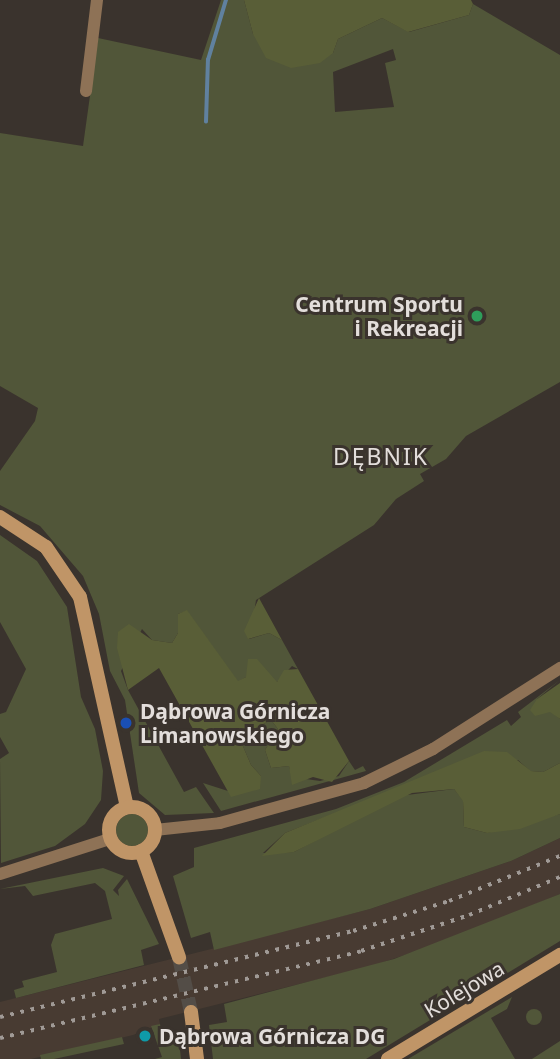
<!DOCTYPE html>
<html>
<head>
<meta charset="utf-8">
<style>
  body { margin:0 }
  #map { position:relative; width:560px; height:1059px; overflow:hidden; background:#3a332d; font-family:"Noto Sans",sans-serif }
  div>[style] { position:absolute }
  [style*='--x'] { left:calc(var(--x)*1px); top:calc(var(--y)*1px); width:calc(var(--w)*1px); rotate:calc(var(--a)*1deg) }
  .built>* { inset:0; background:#483b32 }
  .green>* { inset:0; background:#515639 }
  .round { border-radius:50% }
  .forest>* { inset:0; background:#595e37 }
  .stream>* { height:3.5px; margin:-1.75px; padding:0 1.75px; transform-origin:1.75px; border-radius:1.75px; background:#60819f }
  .secondary-tunnel>* { height:14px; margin-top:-7px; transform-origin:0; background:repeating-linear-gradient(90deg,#534d47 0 14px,transparent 0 21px) }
  .street>* { height:12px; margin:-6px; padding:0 6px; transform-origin:6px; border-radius:6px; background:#8e7256 }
  .secondary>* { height:14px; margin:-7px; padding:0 7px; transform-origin:7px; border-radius:7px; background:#c09567 }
  .secondary>.ring { margin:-7px; padding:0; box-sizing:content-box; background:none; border:14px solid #c09567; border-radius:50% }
  .rail>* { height:3.5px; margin-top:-1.75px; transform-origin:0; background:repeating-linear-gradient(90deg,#a09a96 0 3.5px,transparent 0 10.5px) }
  .dots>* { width:19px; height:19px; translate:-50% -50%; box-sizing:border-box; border:4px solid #3a332d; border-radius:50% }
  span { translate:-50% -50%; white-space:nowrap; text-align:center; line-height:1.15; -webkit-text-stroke:6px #3a332d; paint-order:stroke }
  .poi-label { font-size:21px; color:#e3dedb; font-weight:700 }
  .right { translate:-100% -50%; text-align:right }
  .left { translate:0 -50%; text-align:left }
  .street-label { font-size:21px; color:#e3dedb }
  .neighbourhood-label { font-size:23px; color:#e3dedb; letter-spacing:2px }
</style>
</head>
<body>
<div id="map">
  <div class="built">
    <i style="clip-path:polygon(560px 838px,560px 894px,455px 938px,372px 966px,159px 1019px,160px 1024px,133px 1035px,31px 1059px,0 1059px,0 1002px,370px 909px,511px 861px)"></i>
  </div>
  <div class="green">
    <i style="clip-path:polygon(evenodd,221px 0,244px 0,253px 34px,333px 53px,338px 39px,382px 18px,409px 32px,469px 15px,473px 4px,560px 55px,560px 382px,466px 436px,446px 459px,420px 474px,424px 481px,396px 499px,374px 525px,256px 600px,253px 619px,245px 631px,249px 639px,269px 633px,282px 640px,298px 669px,292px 666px,277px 682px,246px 677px,238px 682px,187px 611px,178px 614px,178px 633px,172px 643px,152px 640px,142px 629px,121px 671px,128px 690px,184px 792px,196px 787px,214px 813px,165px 815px,139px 793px,125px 700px,110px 671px,99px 614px,83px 576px,40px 526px,0 505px,0 471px,35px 421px,38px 408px,0 386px,0 133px,83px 146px,98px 38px,201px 60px,221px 0,393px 49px,396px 60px,385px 63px,394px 107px,335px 112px,333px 72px,393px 49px)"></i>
    <i style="clip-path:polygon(0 535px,37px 561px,67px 607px,81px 697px,95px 729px,103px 771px,101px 800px,85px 824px,55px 846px,1px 863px,0 759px,9px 753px,0 737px,0 714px,6px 712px,26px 669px,0 622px)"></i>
    <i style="clip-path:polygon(560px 680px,537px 699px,560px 719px,560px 763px,543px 772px,530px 771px,518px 760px,446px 769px,285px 833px,263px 853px,294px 852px,399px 796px,454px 789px,463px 800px,464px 827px,487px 833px,560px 814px,560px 838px,511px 861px,370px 909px,214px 950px,210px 932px,191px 938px,173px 876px,194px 867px,194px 848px,336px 809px,404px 782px,507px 720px,511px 726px,521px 717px,518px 712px)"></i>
    <i style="clip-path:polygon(271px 720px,278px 729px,265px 750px,271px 768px,289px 766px,292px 777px,320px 781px,339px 776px,349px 761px,355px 770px,363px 766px,366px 771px,221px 811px,203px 783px,228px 791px,261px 776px,251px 765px,239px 737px)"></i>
    <i class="round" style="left:116px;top:814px;width:32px;height:32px"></i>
    <i style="clip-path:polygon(103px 868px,124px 876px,113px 890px,119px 896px,118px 890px,127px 879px,159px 944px,141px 950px,144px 965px,16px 998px,14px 990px,24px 987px,22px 981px,57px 972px,51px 945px,55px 934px,112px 919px,105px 891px,95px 883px,33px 896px,25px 886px,0 889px)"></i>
    <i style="clip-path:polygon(560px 894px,560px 941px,366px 1059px,213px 1059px,209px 1025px,227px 1022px,224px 1004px,394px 959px)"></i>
    <i style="clip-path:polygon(512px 997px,507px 1009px,491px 1018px,515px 1059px,408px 1059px)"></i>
    <i class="round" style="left:526px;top:1009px;width:16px;height:16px"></i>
    <i style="clip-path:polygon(160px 1024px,162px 1035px,178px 1031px,181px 1059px,155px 1059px,162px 1057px,151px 1026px)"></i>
    <i style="clip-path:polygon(122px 1037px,124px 1044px,54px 1059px,41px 1059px,40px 1055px)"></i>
    <i style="clip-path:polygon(560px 1041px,560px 1059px,532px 1059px)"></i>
  </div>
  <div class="forest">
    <i style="clip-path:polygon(244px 0,471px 0,473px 4px,469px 15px,408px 32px,382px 18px,338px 39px,333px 53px,320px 63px,291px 68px,266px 58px,253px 34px)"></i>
    <i style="clip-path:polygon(259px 598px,282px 640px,269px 633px,248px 639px,244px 631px)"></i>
    <i style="clip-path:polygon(187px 610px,238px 681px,246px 677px,248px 659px,257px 659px,277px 682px,284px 670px,298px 669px,349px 761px,332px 782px,313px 777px,292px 785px,289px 766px,271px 768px,265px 750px,278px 729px,271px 720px,239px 737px,251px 765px,261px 776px,260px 789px,231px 797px,159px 668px,128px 690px,117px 648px,118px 632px,129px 624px,152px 640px,172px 643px,178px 633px,178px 614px)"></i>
    <i style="clip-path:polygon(560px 683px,560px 719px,550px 712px,535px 716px,530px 710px,537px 699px)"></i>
    <i style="clip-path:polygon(484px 751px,507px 752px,531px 771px,543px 772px,560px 763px,560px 814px,520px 829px,487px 833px,464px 827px,463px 801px,454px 789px,412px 793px,294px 852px,262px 856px,285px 833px)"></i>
  </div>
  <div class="stream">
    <i style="--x:206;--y:122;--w:62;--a:-88.2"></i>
    <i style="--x:208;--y:60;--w:63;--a:-73.3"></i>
  </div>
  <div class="secondary-tunnel">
    <i style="--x:179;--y:957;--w:56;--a:77.7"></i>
  </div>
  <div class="street">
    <i style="--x:86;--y:91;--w:92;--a:-83.1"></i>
    <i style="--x:155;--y:830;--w:65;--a:-6.1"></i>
    <i style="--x:220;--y:823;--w:149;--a:-15.5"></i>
    <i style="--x:364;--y:783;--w:77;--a:-26.2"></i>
    <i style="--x:433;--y:749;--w:151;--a:-32.5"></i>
    <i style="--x:0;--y:874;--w:115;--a:-17.7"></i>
  </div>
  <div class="secondary">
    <i style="--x:0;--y:517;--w:55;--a:33.1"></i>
    <i style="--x:46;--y:547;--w:60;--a:55.8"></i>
    <i style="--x:80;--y:597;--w:215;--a:77.4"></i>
    <i class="ring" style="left:109px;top:807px;width:32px;height:32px"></i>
    <i style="--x:141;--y:851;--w:113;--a:70.3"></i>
    <i style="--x:191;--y:1012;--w:47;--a:82.7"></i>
    <i style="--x:388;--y:1059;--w:201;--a:-31.2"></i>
  </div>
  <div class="rail">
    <i style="--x:0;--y:1017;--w:363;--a:-13.7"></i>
    <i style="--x:353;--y:931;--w:101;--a:-17.4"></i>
    <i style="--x:449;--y:901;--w:120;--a:-22.1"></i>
    <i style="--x:0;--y:1038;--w:371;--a:-13.5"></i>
    <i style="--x:361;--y:951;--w:114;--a:-18.4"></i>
    <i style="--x:469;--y:915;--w:99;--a:-22.7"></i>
  </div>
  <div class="dots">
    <i style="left:477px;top:316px;background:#2e9e5b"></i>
    <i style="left:126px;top:723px;background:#1a4fb4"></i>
    <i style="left:145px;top:1036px;background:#0f9aa8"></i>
  </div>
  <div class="poi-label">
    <span class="right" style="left:463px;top:316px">Centrum Sportu<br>i Rekreacji</span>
    <span class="left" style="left:140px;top:723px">Dąbrowa Górnicza<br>Limanowskiego</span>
    <span class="left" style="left:159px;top:1036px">Dąbrowa Górnicza DG</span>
  </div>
  <div class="street-label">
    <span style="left:464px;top:989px;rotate:-31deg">Kolejowa</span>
  </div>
  <div class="neighbourhood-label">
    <span style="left:381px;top:456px">DĘBNIK</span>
  </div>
</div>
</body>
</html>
